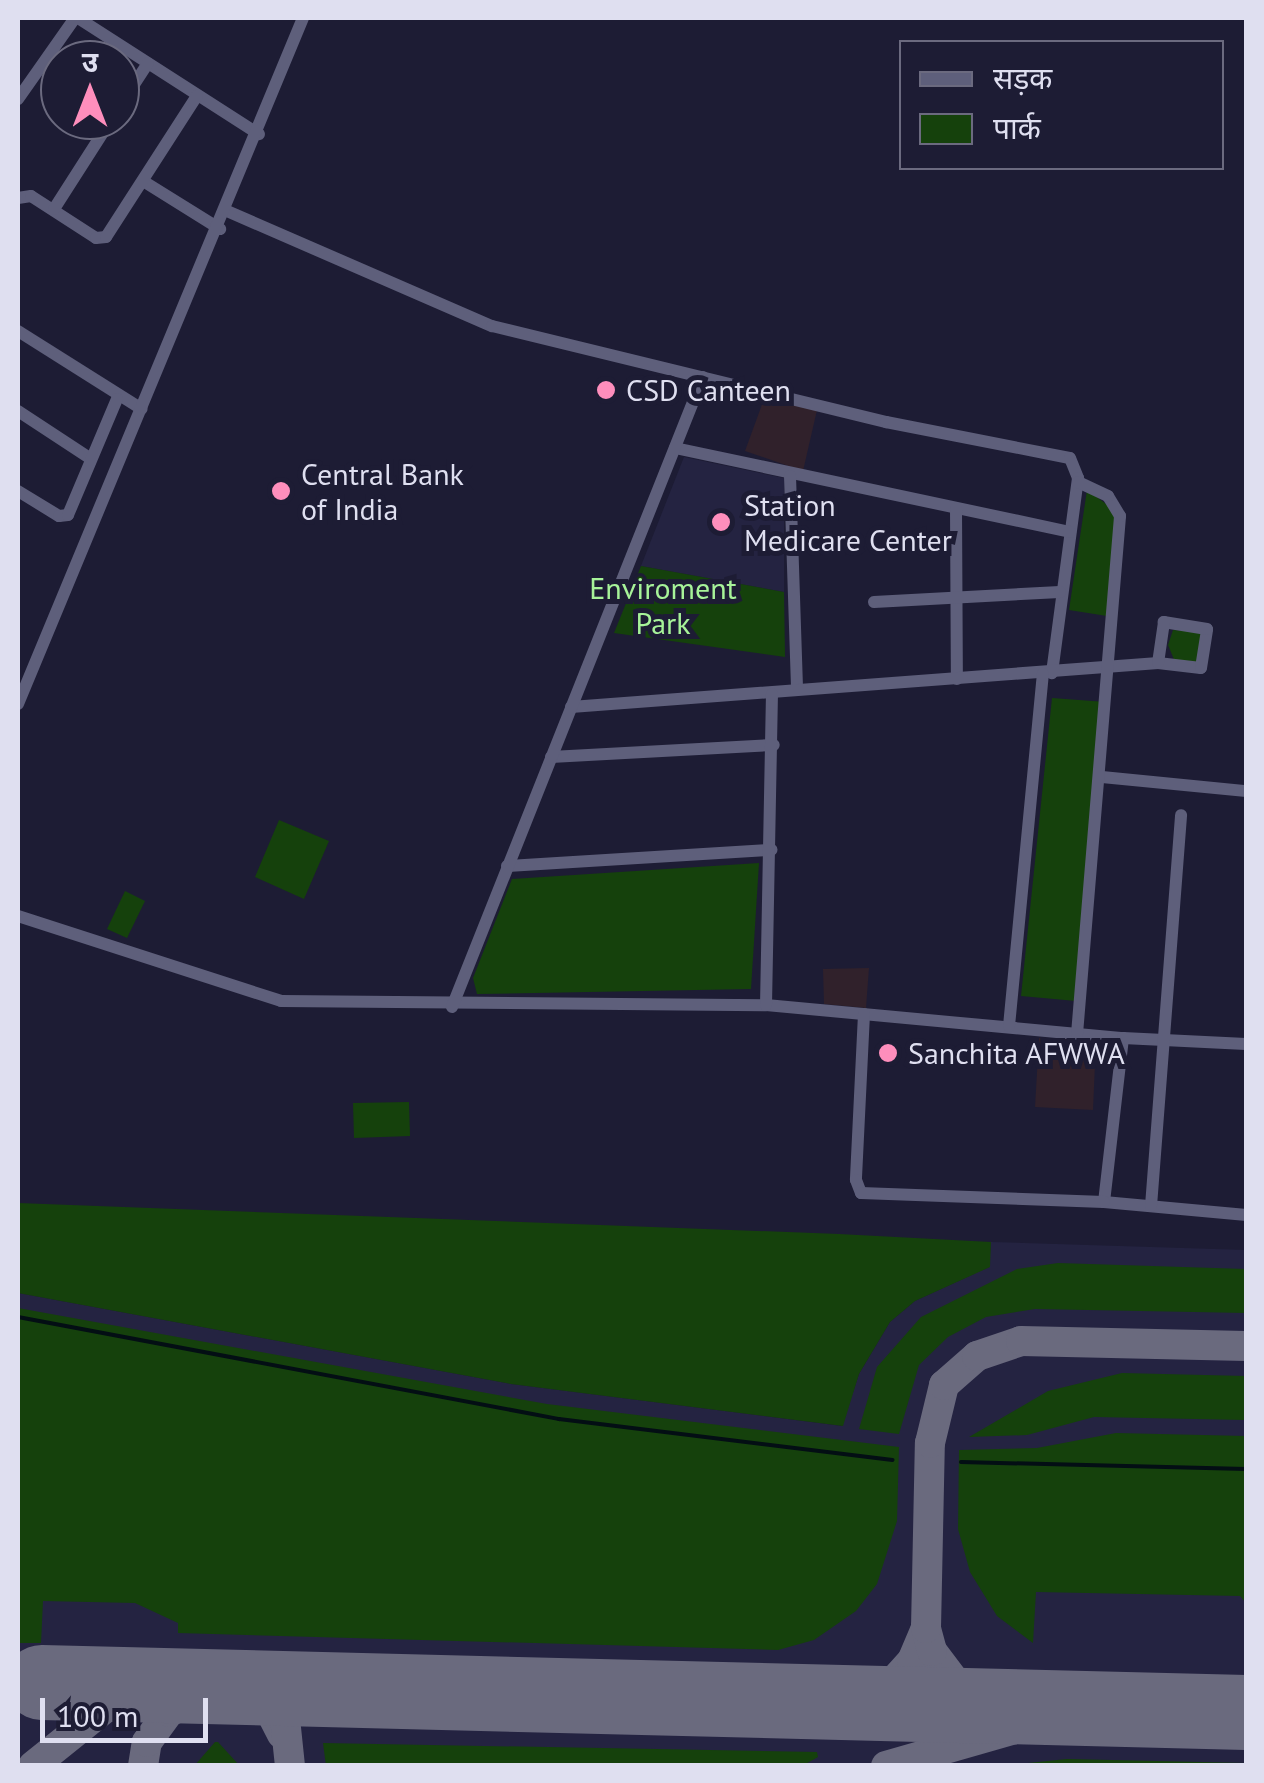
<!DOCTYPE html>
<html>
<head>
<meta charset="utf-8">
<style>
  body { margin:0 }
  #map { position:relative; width:1264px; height:1783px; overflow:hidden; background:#1d1c34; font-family:"PT Sans","Noto Sans Devanagari",sans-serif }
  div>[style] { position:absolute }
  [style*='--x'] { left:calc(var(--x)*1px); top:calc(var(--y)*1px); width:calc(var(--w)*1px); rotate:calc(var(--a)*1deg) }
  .commercial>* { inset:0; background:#30212b }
  .built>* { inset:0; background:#242341 }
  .green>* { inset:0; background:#15410c }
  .stream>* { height:4px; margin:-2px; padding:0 2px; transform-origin:2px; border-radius:2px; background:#030e14 }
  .taxiway>* { height:30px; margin:-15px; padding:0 15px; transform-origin:15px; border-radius:15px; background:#6a6a7e }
  .runway>* { height:75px; margin:-37.5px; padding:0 37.5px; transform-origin:37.5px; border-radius:37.5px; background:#6a6a7e }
  .minor>* { height:12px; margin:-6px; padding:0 6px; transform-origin:6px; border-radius:6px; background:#5e5f7b }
  .dots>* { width:28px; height:28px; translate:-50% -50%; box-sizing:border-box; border:5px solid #1d1c34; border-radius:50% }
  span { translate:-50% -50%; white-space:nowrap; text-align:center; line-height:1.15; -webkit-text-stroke:10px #1d1c34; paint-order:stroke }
  .poi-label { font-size:30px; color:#dfdff0 }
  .left { translate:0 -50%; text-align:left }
  .park-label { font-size:30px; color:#a7f399 }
  .frame { position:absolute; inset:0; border:20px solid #dfdff0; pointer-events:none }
  .legend { position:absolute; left:899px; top:40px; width:325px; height:130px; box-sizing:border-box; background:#1d1c34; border:2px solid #6b6a7f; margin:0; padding:12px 18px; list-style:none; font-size:30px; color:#dfdff0 }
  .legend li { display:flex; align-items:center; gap:20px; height:50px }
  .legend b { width:50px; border:2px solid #6b6a7f }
  .north { position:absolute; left:40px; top:40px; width:100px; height:100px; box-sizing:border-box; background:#1d1c34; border:2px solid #6b6a7f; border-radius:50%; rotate:0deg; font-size:28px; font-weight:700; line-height:40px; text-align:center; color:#dfdff0 }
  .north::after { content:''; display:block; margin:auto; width:35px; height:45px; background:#fe8ebc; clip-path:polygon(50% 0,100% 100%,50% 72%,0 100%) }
  .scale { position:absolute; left:40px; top:1698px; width:168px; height:45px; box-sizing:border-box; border:5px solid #dfdff0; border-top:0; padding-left:12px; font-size:30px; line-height:35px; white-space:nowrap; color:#dfdff0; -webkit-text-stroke:8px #1d1c34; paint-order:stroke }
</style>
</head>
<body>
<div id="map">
  <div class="commercial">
    <i style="clip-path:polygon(764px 399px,817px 410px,803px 471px,745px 451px)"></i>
    <i style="clip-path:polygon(869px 968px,866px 1008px,824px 1004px,823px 969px)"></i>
    <i style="clip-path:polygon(1039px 1038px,1096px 1041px,1093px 1110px,1035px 1107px)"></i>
  </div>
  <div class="built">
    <i style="clip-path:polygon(684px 457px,784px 478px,784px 592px,641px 566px)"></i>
    <i style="clip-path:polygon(991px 1242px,1246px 1250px,1246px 1765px,18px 1765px,18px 1293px,511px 1384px,842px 1426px,859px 1374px,890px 1322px,915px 1301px,989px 1267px)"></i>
  </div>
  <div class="green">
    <i style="clip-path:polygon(1087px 490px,1117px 512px,1107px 616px,1069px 610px)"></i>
    <i style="clip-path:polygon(641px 566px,784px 592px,785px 657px,614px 633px)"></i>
    <i style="clip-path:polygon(1173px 630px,1205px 632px,1199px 662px,1175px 662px,1168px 645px)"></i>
    <i style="clip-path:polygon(1052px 698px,1106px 702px,1076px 1001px,1021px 996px)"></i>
    <i style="clip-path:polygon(279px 820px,329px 841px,304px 899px,255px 877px)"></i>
    <i style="clip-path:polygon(759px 863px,751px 989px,477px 994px,473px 978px,512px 879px)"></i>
    <i style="clip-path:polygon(125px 891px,145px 901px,127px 938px,107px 929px)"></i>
    <i style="clip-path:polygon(409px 1102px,410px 1136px,354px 1138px,353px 1103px)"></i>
    <i style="clip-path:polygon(18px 1203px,839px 1234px,991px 1242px,990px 1267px,915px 1301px,890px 1322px,859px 1374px,843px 1426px,511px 1384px,18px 1293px)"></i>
    <i style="clip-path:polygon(1058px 1263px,1246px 1269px,1246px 1313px,1035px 1309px,986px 1317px,948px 1337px,919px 1365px,899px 1434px,859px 1429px,877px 1367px,921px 1317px,1017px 1269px)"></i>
    <i style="clip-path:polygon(18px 1308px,547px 1404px,899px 1447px,897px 1521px,877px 1584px,856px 1611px,814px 1640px,778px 1650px,178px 1633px,178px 1623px,135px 1603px,43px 1601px,41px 1643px,18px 1643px)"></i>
    <i style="clip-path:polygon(1122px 1373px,1246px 1376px,1246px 1420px,1094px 1417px,1027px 1435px,969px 1437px,1048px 1391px)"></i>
    <i style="clip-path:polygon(1116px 1433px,1246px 1436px,1246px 1603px,1240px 1596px,1036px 1592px,1033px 1643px,997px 1616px,970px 1572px,958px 1529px,959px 1450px,1037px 1448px)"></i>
    <i style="clip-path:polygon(215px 1742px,218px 1742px,239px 1765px,195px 1765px)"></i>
    <i style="clip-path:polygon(323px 1743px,817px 1752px,818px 1757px,802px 1766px,326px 1766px)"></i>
    <i style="clip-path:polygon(1067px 1759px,1246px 1763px,1246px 1765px,1009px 1765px)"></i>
  </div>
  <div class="stream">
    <i style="--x:18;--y:1317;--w:551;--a:10.68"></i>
    <i style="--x:559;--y:1419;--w:336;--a:7"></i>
    <i style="--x:961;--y:1462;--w:285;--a:1.4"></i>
  </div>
  <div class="taxiway">
    <i style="--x:230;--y:1686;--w:38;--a:23"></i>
    <i style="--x:265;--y:1701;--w:37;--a:63"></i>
    <i style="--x:818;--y:1701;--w:48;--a:-7.1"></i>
    <i style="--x:866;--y:1695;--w:27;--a:-24"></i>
    <i style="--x:891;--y:1684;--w:31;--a:-48"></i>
    <i style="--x:912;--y:1661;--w:36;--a:-67"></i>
    <i style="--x:1032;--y:1707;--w:71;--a:-167.7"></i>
    <i style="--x:963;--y:1692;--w:51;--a:-127.1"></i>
    <i style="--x:932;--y:1651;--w:24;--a:-105"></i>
    <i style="--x:926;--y:1628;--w:185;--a:-88.8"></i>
    <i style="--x:930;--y:1443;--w:60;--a:-76.4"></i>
    <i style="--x:944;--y:1385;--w:44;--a:-41.3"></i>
    <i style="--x:977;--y:1356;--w:46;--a:-18.8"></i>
    <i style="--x:1021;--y:1341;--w:225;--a:1.3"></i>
    <i style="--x:33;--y:1766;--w:112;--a:-38.8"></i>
    <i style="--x:120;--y:1696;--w:63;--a:-10.1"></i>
    <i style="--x:143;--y:1766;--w:24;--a:-81"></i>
    <i style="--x:147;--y:1742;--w:37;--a:-54"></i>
    <i style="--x:169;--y:1712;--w:61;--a:-25.3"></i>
    <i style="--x:290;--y:1766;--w:57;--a:-96"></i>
    <i style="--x:284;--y:1709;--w:24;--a:-42"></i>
    <i style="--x:302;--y:1693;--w:26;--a:-9"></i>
    <i style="--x:886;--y:1766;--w:152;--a:-16"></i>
    <i style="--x:1032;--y:1724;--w:147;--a:-5.5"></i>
  </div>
  <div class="runway">
    <i style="--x:41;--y:1682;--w:1205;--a:1.43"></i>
  </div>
  <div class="minor">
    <i style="--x:78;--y:18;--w:215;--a:32.7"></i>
    <i style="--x:18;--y:99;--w:99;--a:-54.9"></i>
    <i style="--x:120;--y:106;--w:51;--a:-56.9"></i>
    <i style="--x:143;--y:181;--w:91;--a:31.9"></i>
    <i style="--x:18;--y:198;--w:13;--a:-9"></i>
    <i style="--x:31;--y:196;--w:77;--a:32.9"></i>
    <i style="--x:96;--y:238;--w:10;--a:-6"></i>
    <i style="--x:106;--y:237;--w:168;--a:-57.2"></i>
    <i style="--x:54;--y:209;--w:106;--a:-57.4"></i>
    <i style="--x:227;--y:211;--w:289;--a:23.5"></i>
    <i style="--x:492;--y:326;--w:406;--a:13.7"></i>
    <i style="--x:886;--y:422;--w:187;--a:11.1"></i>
    <i style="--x:1070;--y:458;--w:22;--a:68"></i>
    <i style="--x:1078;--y:478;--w:197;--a:97.6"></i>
    <i style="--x:18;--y:331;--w:146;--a:32.2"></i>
    <i style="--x:18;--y:411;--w:87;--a:33.3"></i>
    <i style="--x:675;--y:448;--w:404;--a:12"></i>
    <i style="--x:790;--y:476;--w:213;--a:88.1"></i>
    <i style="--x:18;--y:491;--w:48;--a:31.4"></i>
    <i style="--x:59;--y:516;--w:9;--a:-6"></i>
    <i style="--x:68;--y:515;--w:126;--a:-67.1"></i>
    <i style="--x:956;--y:509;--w:170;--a:89.7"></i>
    <i style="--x:874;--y:602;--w:186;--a:-3.1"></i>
    <i style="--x:18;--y:704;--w:743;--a:-67.44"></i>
    <i style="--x:571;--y:707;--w:589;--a:-4.29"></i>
    <i style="--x:1158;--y:663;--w:43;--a:6.6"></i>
    <i style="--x:1201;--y:668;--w:39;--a:-81"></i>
    <i style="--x:1207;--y:629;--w:44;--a:-170.8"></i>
    <i style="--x:1164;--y:622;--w:41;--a:98.3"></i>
    <i style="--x:551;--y:757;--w:223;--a:-3.1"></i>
    <i style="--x:1102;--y:777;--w:145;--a:5.6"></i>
    <i style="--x:507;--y:866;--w:265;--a:-3.5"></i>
    <i style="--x:18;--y:916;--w:276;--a:17.9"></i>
    <i style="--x:281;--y:1001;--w:485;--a:0.5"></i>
    <i style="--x:766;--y:1005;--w:359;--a:5.3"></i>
    <i style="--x:1123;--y:1038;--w:165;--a:96.6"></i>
    <i style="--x:1104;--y:1202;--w:143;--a:5.2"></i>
    <i style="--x:766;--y:1005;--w:311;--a:-88.9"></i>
    <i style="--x:452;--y:1007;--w:678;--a:-68.28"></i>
    <i style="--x:864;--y:1014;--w:166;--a:92.8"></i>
    <i style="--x:856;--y:1180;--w:14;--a:69"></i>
    <i style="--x:861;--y:1193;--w:243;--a:2.1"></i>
    <i style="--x:1009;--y:1026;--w:354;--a:-84.5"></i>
    <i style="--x:1077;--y:1034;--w:520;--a:-85.25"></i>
    <i style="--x:1120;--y:516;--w:23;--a:-121"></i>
    <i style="--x:1108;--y:496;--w:33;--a:-155"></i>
    <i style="--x:1123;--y:1038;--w:123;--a:2.8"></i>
    <i style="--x:1151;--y:1206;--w:392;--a:-85.6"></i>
  </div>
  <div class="dots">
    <i style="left:606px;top:390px;background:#fe8ebc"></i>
    <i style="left:281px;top:491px;background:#fe8ebc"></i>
    <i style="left:721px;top:522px;background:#fe8ebc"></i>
    <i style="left:888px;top:1053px;background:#fe8ebc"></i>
  </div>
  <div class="poi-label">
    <span class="left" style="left:626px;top:390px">CSD Canteen</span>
    <span class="left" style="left:301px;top:491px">Central Bank<br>of India</span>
    <span class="left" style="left:744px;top:522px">Station<br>Medicare Center</span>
    <span class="left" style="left:908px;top:1053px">Sanchita AFWWA</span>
  </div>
  <div class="park-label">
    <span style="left:663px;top:605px">Enviroment<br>Park</span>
  </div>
  <div class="frame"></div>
  <ul class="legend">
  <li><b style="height:12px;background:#5e5f7b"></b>सड़क</li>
  <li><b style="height:28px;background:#15410c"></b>पार्क</li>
  </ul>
  <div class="north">उ</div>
  <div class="scale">100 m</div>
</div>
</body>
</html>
